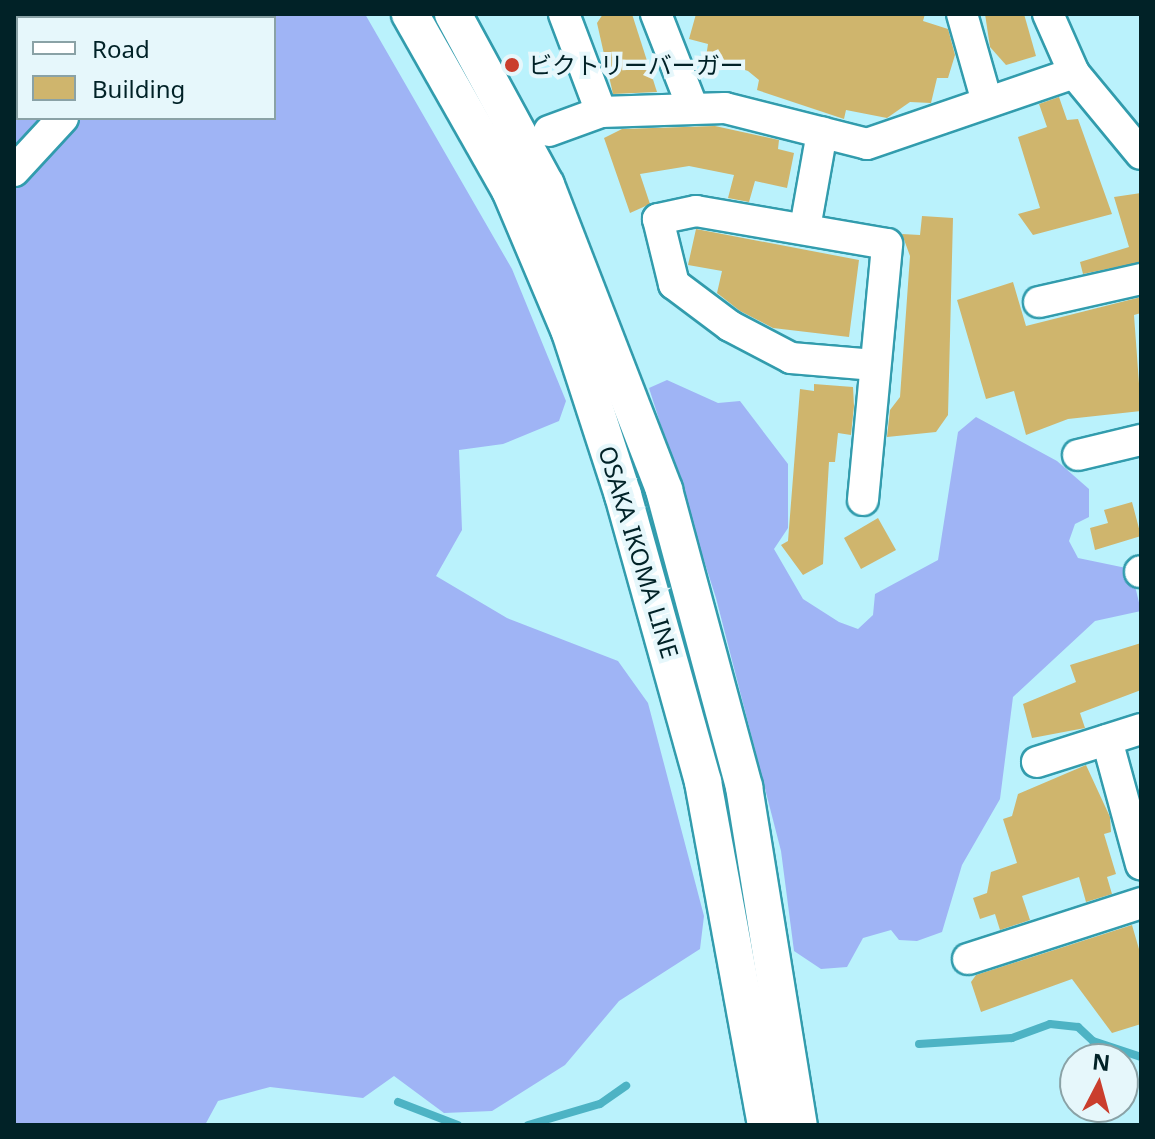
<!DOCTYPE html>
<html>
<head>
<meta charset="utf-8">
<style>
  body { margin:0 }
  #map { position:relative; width:1155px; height:1139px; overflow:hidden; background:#baf2fc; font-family:"Noto Sans","Noto Sans JP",sans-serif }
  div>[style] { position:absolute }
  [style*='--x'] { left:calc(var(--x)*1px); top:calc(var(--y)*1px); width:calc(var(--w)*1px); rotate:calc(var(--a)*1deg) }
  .forest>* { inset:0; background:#9fb4f5 }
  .stream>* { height:8px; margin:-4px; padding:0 4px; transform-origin:4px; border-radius:4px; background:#4db3c4 }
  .building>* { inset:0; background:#cfb56d }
  .roads { filter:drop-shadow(2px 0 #329cad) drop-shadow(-2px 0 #329cad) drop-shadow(0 2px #329cad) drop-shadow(0 -2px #329cad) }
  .minor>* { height:30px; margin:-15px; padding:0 15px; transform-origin:15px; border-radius:15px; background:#fff }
  .major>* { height:36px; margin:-18px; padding:0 18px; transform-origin:18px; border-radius:18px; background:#fff }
  .dots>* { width:22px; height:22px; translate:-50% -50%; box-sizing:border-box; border:4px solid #e6f7fb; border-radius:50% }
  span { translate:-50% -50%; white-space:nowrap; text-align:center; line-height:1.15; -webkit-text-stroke:8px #e6f7fb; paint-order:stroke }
  .poi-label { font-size:24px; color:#012227 }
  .left { translate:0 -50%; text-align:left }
  .street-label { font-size:24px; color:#012227 }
  .frame { position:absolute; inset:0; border:16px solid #012227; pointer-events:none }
  .legend { position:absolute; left:16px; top:16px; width:260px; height:104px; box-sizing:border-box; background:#e6f7fb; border:2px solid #8aa2a6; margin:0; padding:10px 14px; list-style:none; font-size:24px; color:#012227 }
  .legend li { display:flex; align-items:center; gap:16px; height:40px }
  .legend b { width:40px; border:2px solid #8aa2a6 }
  .north { position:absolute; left:1059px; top:1043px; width:80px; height:80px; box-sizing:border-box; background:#e6f7fb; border:2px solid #8aa2a6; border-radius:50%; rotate:6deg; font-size:22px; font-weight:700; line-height:32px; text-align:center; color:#012227 }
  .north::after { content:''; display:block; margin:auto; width:28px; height:36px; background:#ca3e2d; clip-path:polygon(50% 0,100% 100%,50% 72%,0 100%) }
</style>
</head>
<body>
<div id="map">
  <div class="forest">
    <i style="clip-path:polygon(evenodd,14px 14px,365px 14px,512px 269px,566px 401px,559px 421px,503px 444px,459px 450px,462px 530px,436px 576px,507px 618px,618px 661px,648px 703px,704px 916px,700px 949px,619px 1001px,565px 1065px,492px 1111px,444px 1113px,394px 1076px,363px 1098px,270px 1087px,218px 1101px,205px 1125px,14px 1125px,14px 14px,18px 18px,274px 18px,274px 118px,18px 118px,18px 18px)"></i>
    <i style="clip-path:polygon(667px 380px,718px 403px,740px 401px,788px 464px,788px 528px,774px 549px,803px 599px,839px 622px,858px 629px,873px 615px,875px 594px,938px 560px,958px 432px,976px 417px,1057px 461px,1089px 489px,1089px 517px,1075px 524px,1069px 541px,1078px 558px,1131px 569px,1141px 611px,1095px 621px,1013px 697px,1000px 799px,962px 865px,942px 932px,917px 941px,899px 940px,891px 930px,863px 938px,847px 967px,821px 969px,794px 951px,781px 851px,716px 598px,649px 388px)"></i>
  </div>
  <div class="stream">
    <i style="--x:919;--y:1044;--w:93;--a:-3.7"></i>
    <i style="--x:1012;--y:1038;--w:40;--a:-20.2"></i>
    <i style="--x:1050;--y:1024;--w:28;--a:6"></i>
    <i style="--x:1078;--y:1027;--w:21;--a:43"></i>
    <i style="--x:1093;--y:1041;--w:51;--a:18.4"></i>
    <i style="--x:398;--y:1102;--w:64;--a:21"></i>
    <i style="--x:528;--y:1125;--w:75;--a:-16.3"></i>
    <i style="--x:600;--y:1104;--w:32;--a:-35"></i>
  </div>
  <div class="building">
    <i style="clip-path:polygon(603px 14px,632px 14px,657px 92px,613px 94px,597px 23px)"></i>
    <i style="clip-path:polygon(696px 14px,925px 14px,923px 21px,948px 29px,955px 55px,948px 78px,937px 78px,931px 103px,910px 102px,887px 118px,846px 110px,844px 119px,757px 90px,759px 80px,748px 71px,706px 57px,708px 44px,689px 39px)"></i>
    <i style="clip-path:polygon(985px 14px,1024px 14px,1036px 56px,1006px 65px,990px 47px)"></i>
    <i style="clip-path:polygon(1059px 97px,1067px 120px,1078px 119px,1112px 214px,1033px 235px,1018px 214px,1040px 208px,1018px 137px,1047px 127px,1039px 104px)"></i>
    <i style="clip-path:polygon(715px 126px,779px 140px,778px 149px,794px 153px,787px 188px,755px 181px,749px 202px,728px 198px,734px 175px,689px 166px,640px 174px,650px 204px,630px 213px,604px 138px,622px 129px)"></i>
    <i style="clip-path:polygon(1141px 193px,1141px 262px,1083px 274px,1080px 262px,1129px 247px,1114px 197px)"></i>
    <i style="clip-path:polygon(922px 216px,953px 218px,948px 415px,936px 432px,887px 437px,890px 410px,900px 397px,910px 256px,902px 234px,920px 235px)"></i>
    <i style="clip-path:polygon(696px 229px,859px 260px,849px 337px,773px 328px,740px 311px,717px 293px,722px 271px,688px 265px)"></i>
    <i style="clip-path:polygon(1013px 282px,1026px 326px,1141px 297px,1141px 313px,1134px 315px,1141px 411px,1068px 419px,1026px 435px,1014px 391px,986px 399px,957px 300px)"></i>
    <i style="clip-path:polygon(814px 384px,853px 387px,854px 406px,851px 435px,838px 433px,835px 462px,829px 462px,823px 564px,803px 575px,781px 545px,788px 541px,800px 389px,814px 391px)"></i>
    <i style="clip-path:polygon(1132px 502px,1141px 536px,1095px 550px,1090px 528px,1108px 523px,1104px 510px)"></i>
    <i style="clip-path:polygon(878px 518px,896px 550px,861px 569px,844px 538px)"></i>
    <i style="clip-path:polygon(1141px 643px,1141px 690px,1080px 713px,1085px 728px,1032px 738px,1023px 704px,1076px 682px,1070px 665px)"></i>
    <i style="clip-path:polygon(1086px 765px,1110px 817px,1111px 832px,1104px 834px,1116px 874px,1107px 877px,1112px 894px,1086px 902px,1079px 877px,1022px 896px,1030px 920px,1000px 930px,995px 914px,980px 919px,973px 898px,987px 893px,991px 872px,1017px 863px,1003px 819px,1012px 816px,1018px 794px)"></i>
    <i style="clip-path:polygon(1132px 925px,1141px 956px,1141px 1024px,1112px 1033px,1072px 979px,981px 1012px,971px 982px,976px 975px)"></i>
  </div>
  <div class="roads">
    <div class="minor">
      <i style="--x:72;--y:14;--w:4;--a:76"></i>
      <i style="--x:656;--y:14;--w:99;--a:68.6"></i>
      <i style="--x:962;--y:14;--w:91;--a:74.1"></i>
      <i style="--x:1048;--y:14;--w:64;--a:66.2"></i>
      <i style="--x:1074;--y:73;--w:105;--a:50.4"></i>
      <i style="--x:601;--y:112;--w:124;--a:-1.8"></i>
      <i style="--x:725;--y:108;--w:146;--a:14.2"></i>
      <i style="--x:867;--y:144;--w:219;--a:-18.9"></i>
      <i style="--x:549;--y:131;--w:55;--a:-20.1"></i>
      <i style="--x:601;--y:112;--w:105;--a:-110.7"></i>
      <i style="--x:14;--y:171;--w:72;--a:-47.2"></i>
      <i style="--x:805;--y:228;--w:97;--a:-79.9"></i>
      <i style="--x:1039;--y:302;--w:105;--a:-12.7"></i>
      <i style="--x:1078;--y:455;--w:65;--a:-13.4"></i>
      <i style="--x:863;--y:500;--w:257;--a:-84.6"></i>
      <i style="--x:887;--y:244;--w:194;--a:-170.2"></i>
      <i style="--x:696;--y:211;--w:39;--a:168"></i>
      <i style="--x:658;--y:219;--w:67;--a:76.2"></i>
      <i style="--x:674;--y:284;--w:70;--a:36.9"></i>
      <i style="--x:730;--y:326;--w:69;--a:27.7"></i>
      <i style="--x:791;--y:358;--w:84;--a:4.8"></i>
      <i style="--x:1140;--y:572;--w:1;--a:-45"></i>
      <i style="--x:1107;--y:740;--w:129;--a:74.7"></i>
      <i style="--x:1037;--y:762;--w:109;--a:-17.6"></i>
      <i style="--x:968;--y:959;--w:182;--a:-17.9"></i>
    </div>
    <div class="major">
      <i style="--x:410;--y:14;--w:202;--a:60.4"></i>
      <i style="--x:510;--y:190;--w:154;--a:67.1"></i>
      <i style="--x:570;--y:332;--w:171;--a:72"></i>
      <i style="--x:623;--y:495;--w:298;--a:74.4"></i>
      <i style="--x:703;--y:782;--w:349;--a:79.6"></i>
      <i style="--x:453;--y:14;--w:195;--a:61.5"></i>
      <i style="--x:546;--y:185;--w:327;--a:68.8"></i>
      <i style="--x:664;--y:490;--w:308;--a:74.9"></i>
      <i style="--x:744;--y:787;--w:342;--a:80.8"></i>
    </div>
  </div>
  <div class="dots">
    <i style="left:512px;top:65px;background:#ca3e2d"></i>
  </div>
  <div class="poi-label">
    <span class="left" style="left:528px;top:65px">ビクトリーバーガー</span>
  </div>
  <div class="street-label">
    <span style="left:639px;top:552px;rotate:73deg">OSAKA IKOMA LINE</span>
  </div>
  <div class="frame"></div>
  <ul class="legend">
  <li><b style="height:10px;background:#fff"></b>Road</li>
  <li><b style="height:22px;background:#cfb56d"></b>Building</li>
  </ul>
  <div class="north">N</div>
</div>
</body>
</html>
